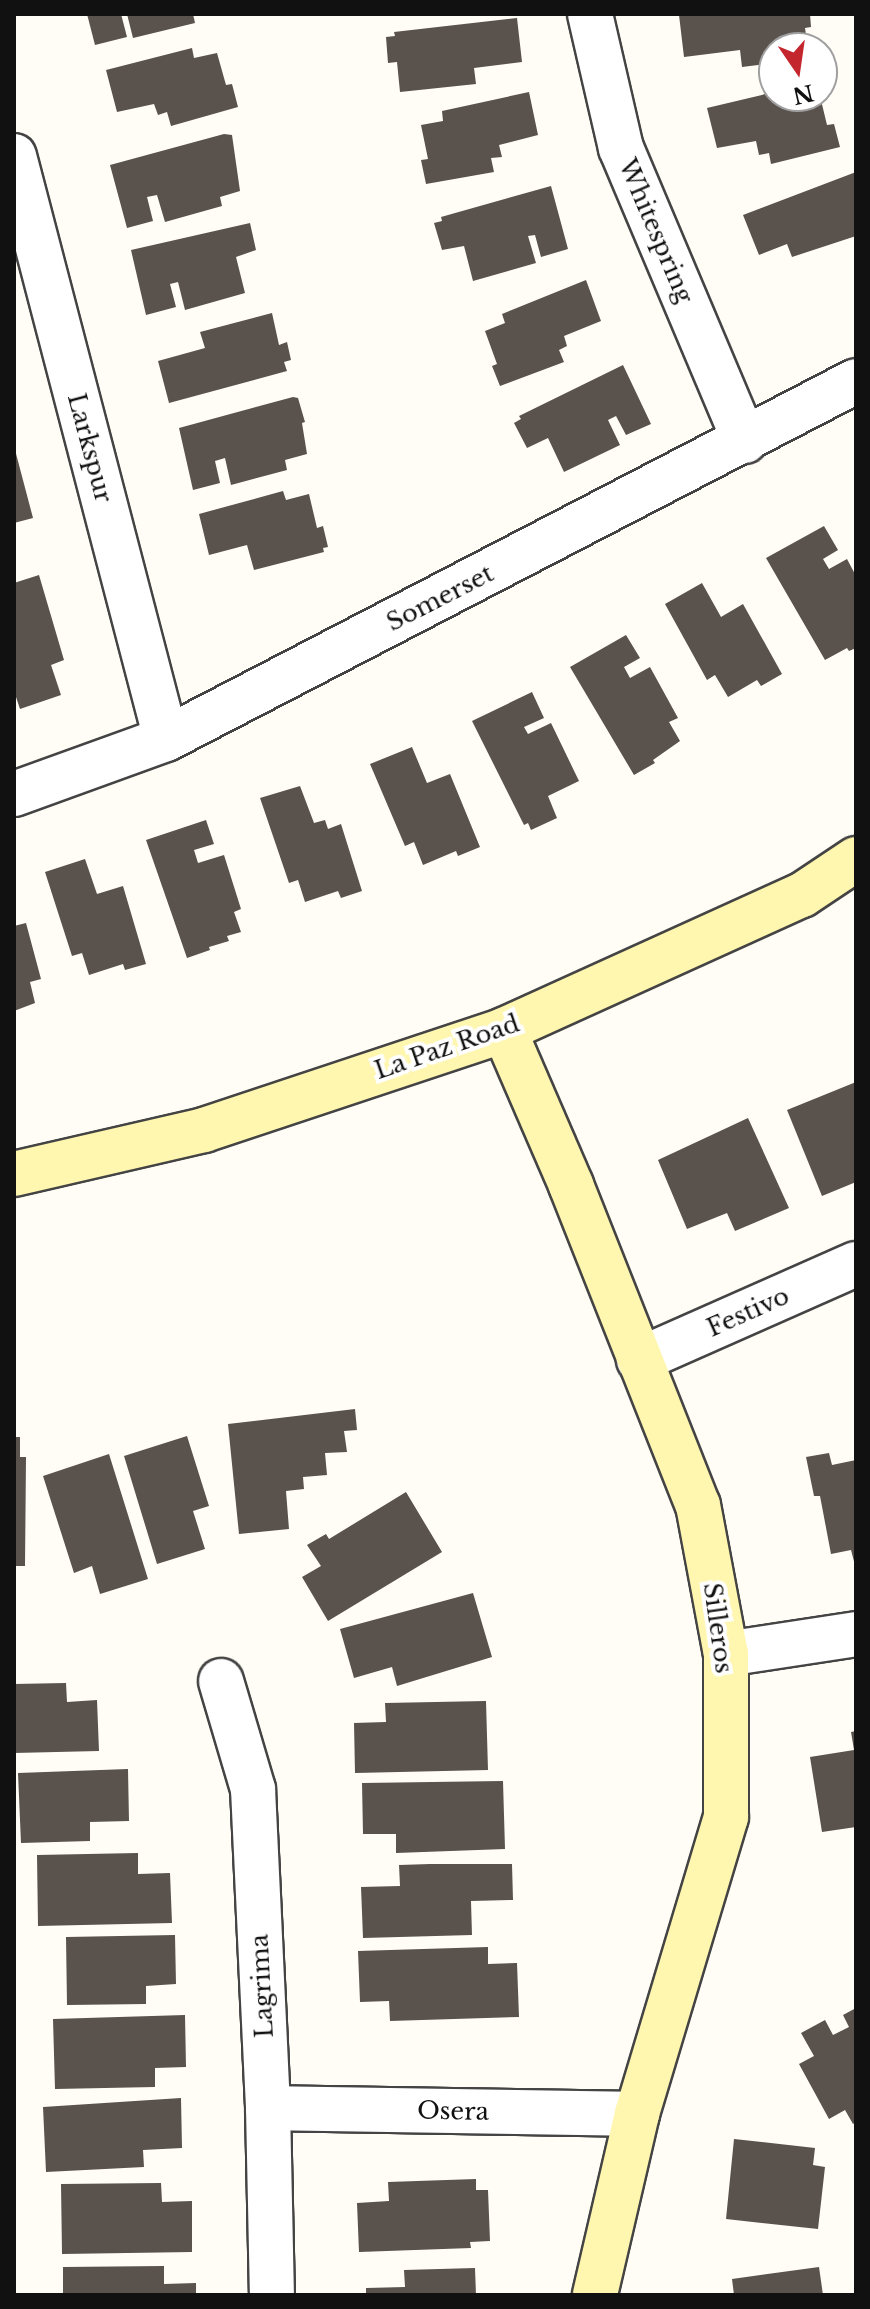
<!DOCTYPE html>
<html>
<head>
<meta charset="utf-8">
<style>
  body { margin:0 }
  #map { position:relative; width:870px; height:2309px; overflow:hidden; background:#fffdf5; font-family:"Libre Baskerville",serif }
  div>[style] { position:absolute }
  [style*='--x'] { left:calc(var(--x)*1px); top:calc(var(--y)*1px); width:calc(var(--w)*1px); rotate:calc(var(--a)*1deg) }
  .building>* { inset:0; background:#5a524d }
  .roads { filter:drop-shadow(2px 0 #444) drop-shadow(-2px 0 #444) drop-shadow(0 2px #444) drop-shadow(0 -2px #444) }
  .street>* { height:44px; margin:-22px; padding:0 22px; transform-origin:22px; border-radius:22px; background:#fff }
  .secondary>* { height:44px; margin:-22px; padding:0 22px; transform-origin:22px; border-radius:22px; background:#fff6b0 }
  span { translate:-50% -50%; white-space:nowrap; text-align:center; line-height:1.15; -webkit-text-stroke:8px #fff; paint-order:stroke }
  .street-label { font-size:24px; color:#111 }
  .frame { position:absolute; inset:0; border:16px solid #111; pointer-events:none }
  .north { position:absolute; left:758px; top:32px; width:80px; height:80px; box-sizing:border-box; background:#fff; border:2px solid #a0a0a0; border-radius:50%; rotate:167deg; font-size:22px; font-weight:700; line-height:32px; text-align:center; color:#111 }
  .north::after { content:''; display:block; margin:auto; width:28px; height:36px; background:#c4262e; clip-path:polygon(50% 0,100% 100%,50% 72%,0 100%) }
</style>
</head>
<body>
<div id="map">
  <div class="building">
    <i style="clip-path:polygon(87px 14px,121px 14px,127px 37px,95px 45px)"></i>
    <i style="clip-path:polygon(127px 14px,193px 14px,195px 23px,133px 38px)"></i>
    <i style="clip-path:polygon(810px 14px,811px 27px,805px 28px,808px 48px,774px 48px,774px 63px,742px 67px,740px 50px,684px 57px,679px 15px)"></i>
    <i style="clip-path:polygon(517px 18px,522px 62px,474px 68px,476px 84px,400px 92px,397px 62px,388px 63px,386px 37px,395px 36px,394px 32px)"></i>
    <i style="clip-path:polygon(192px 48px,194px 58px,217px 53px,226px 85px,232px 84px,238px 107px,171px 126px,167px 112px,158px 115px,154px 104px,117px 112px,106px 70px)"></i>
    <i style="clip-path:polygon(529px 92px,538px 135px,499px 145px,502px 157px,491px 158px,494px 172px,426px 184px,421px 160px,428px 159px,421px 125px,443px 121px,442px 111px)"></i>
    <i style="clip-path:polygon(774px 92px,774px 96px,797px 99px,820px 96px,827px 125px,834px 124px,840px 147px,771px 164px,769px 153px,759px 155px,756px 141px,717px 148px,707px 108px)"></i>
    <i style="clip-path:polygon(224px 134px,232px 135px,240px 191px,220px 197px,222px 206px,165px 222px,157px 195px,147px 197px,153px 221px,127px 228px,110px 165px)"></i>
    <i style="clip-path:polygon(856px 172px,856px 236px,792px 257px,787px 244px,759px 255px,743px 215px)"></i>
    <i style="clip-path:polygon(551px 186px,568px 249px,541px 257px,535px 235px,528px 236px,536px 263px,473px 281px,464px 246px,442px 250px,434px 223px,442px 221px,441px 217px)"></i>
    <i style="clip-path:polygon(250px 223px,256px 250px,236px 257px,245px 293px,185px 310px,178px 282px,170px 284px,176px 307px,146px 315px,131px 250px)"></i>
    <i style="clip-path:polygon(586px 280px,601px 321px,564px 336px,567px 346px,559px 350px,564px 362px,500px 386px,492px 366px,497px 364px,485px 331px,505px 323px,502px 314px)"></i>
    <i style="clip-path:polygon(272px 313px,279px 345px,287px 342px,291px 360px,284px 362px,287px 371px,169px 403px,158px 361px,205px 348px,200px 332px)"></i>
    <i style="clip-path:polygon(623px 365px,651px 424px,626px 435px,616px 416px,608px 420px,620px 445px,564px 472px,548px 438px,527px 448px,514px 423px,521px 419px,519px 416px)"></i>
    <i style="clip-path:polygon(293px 397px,298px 398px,305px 422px,302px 423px,307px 454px,285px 460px,287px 470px,231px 485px,225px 458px,215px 461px,220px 483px,193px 490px,179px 428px)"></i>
    <i style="clip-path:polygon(14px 446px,33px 518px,14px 523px)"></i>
    <i style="clip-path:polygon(283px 491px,286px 500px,309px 494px,317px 528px,323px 526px,328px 547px,323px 548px,324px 552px,254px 570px,247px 545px,209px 555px,199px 514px)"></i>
    <i style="clip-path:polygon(824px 526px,838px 550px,823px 559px,829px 569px,847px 559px,856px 576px,856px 648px,849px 651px,847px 648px,825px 660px,766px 558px)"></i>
    <i style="clip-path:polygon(39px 575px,64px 660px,51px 665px,61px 695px,20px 709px,14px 691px,14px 583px)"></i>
    <i style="clip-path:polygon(702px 583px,721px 617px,743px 604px,782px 674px,761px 686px,757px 680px,728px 697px,715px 675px,707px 680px,665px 604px)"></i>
    <i style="clip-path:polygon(626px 635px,640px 658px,624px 667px,630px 678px,650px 667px,678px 718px,669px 722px,680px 741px,653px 760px,655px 763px,634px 775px,570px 667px)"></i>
    <i style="clip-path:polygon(532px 692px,544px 718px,524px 727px,528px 734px,551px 723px,579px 781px,548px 796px,557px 818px,531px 830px,528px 823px,524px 825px,472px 721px)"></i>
    <i style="clip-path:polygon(412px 747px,427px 783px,450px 774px,480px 847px,458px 856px,456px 851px,423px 865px,414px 842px,405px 846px,370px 764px)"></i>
    <i style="clip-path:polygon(300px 786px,314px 823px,325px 820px,328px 829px,341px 824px,362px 891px,341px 898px,338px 891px,305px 902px,298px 880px,289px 883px,260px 798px)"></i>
    <i style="clip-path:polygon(206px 820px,214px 844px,194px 850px,198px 863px,224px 855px,241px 909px,234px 912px,241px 932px,227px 936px,229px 941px,209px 947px,210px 950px,187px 958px,146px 840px)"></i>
    <i style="clip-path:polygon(85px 859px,97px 894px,123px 886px,146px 964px,125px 970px,123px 964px,89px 975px,82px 953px,72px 956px,45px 872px)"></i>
    <i style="clip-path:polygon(26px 923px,41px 979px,30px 982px,35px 1003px,14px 1011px,14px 926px)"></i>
    <i style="clip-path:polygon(856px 1082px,856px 1182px,822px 1196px,787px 1110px)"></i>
    <i style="clip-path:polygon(748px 1118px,789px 1208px,735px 1231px,727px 1213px,687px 1229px,658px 1160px)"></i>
    <i style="clip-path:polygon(355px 1409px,357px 1430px,344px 1431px,347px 1452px,325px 1453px,327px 1475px,303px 1477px,304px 1489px,286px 1491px,289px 1529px,239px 1534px,228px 1424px)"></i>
    <i style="clip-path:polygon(187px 1436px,209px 1506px,193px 1511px,205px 1549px,157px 1564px,124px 1456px)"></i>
    <i style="clip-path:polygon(14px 1437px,20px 1437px,20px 1457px,26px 1457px,25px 1566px,14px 1566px)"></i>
    <i style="clip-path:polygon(829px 1453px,832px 1465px,856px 1460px,856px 1569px,851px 1550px,831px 1554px,820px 1496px,814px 1496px,806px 1457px)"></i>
    <i style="clip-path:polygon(109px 1454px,148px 1579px,100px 1594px,92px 1566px,74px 1573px,43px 1476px)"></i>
    <i style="clip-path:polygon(406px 1492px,442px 1552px,328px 1621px,302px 1577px,321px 1566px,307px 1545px,326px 1534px,329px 1539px)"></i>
    <i style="clip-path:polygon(473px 1593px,492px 1657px,397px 1686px,392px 1667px,354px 1678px,340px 1629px)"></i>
    <i style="clip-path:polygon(66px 1683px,67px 1702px,97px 1700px,99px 1751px,14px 1753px,14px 1684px)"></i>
    <i style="clip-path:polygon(486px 1701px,488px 1770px,355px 1773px,354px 1723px,386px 1722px,385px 1703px)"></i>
    <i style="clip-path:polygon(856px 1731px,856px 1827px,822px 1832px,810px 1757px,854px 1750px,851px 1732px)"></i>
    <i style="clip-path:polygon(128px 1769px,129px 1821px,90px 1822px,90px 1841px,21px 1843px,18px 1773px)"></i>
    <i style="clip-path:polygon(503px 1781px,505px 1849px,396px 1853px,396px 1834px,363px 1834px,362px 1783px)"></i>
    <i style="clip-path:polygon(138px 1853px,138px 1874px,170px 1873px,172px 1923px,38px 1926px,37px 1855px)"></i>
    <i style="clip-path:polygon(430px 1864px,512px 1864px,513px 1900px,471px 1901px,472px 1935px,363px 1938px,361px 1887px,400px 1886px,399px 1865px)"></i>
    <i style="clip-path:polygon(175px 1935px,176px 1984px,146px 1986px,146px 2004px,67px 2005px,66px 1937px)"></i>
    <i style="clip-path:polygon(488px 1947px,488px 1964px,517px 1963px,519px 2017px,390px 2021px,389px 2001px,360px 2002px,358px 1951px)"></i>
    <i style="clip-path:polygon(856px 2008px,856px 2122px,853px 2124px,845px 2110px,829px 2119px,799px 2064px,814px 2056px,801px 2033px,825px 2020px,833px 2035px,849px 2027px,843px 2015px)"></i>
    <i style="clip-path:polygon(185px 2015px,186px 2067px,155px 2068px,155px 2087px,55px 2089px,53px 2019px)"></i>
    <i style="clip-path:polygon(181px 2098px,182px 2148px,143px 2150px,144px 2167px,46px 2172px,43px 2107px)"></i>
    <i style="clip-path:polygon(734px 2139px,815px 2148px,813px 2165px,825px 2167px,818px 2229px,726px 2219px)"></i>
    <i style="clip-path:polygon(476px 2179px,476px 2190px,488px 2190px,490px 2241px,470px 2242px,471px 2248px,359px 2252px,357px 2203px,389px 2201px,388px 2182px)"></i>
    <i style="clip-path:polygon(161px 2183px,162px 2202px,192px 2201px,192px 2252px,62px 2254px,61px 2184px)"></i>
    <i style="clip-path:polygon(164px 2266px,164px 2284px,196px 2283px,196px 2295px,63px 2295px,63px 2267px)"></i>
    <i style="clip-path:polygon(819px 2267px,823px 2295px,734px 2295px,732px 2279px)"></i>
    <i style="clip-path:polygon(475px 2268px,476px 2295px,366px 2295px,366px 2288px,405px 2287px,404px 2270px)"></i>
  </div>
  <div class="roads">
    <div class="street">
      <i style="--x:590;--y:14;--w:138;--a:77"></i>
      <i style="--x:621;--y:148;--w:318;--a:67.1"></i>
      <i style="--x:14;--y:156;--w:602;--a:75.39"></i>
      <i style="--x:14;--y:794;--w:162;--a:-19.9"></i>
      <i style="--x:166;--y:739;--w:777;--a:-27.42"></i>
      <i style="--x:639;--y:1360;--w:237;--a:-23.9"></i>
      <i style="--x:726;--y:1654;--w:132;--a:-8.7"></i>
      <i style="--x:221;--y:1681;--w:113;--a:73.5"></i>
      <i style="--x:253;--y:1789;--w:319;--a:87.3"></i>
      <i style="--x:268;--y:2108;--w:187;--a:88.8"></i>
      <i style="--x:268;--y:2108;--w:369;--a:0.9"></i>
    </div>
    <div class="secondary">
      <i style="--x:504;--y:1030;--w:169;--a:66.6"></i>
      <i style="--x:571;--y:1185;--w:344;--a:68.4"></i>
      <i style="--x:698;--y:1505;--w:152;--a:79.4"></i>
      <i style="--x:726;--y:1654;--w:163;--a:90"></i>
      <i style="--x:726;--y:1817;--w:310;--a:106.7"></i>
      <i style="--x:637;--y:2114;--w:186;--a:103.1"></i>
      <i style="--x:14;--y:1174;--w:195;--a:-13"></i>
      <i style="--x:204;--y:1130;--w:316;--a:-18.4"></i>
      <i style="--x:504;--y:1030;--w:327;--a:-24.4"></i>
      <i style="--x:802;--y:895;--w:65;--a:-33.7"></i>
    </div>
  </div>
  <div class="street-label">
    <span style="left:656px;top:231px;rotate:67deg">Whitespring</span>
    <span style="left:90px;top:448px;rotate:75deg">Larkspur</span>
    <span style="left:440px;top:598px;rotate:-27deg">Somerset</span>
    <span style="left:447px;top:1047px;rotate:-19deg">La Paz Road</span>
    <span style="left:748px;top:1312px;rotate:-24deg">Festivo</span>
    <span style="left:718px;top:1628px;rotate:82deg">Silleros</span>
    <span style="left:262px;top:1986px;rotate:-93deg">Lagrima</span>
    <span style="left:453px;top:2111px;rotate:1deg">Osera</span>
  </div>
  <div class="frame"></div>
  <div class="north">N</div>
</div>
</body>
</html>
